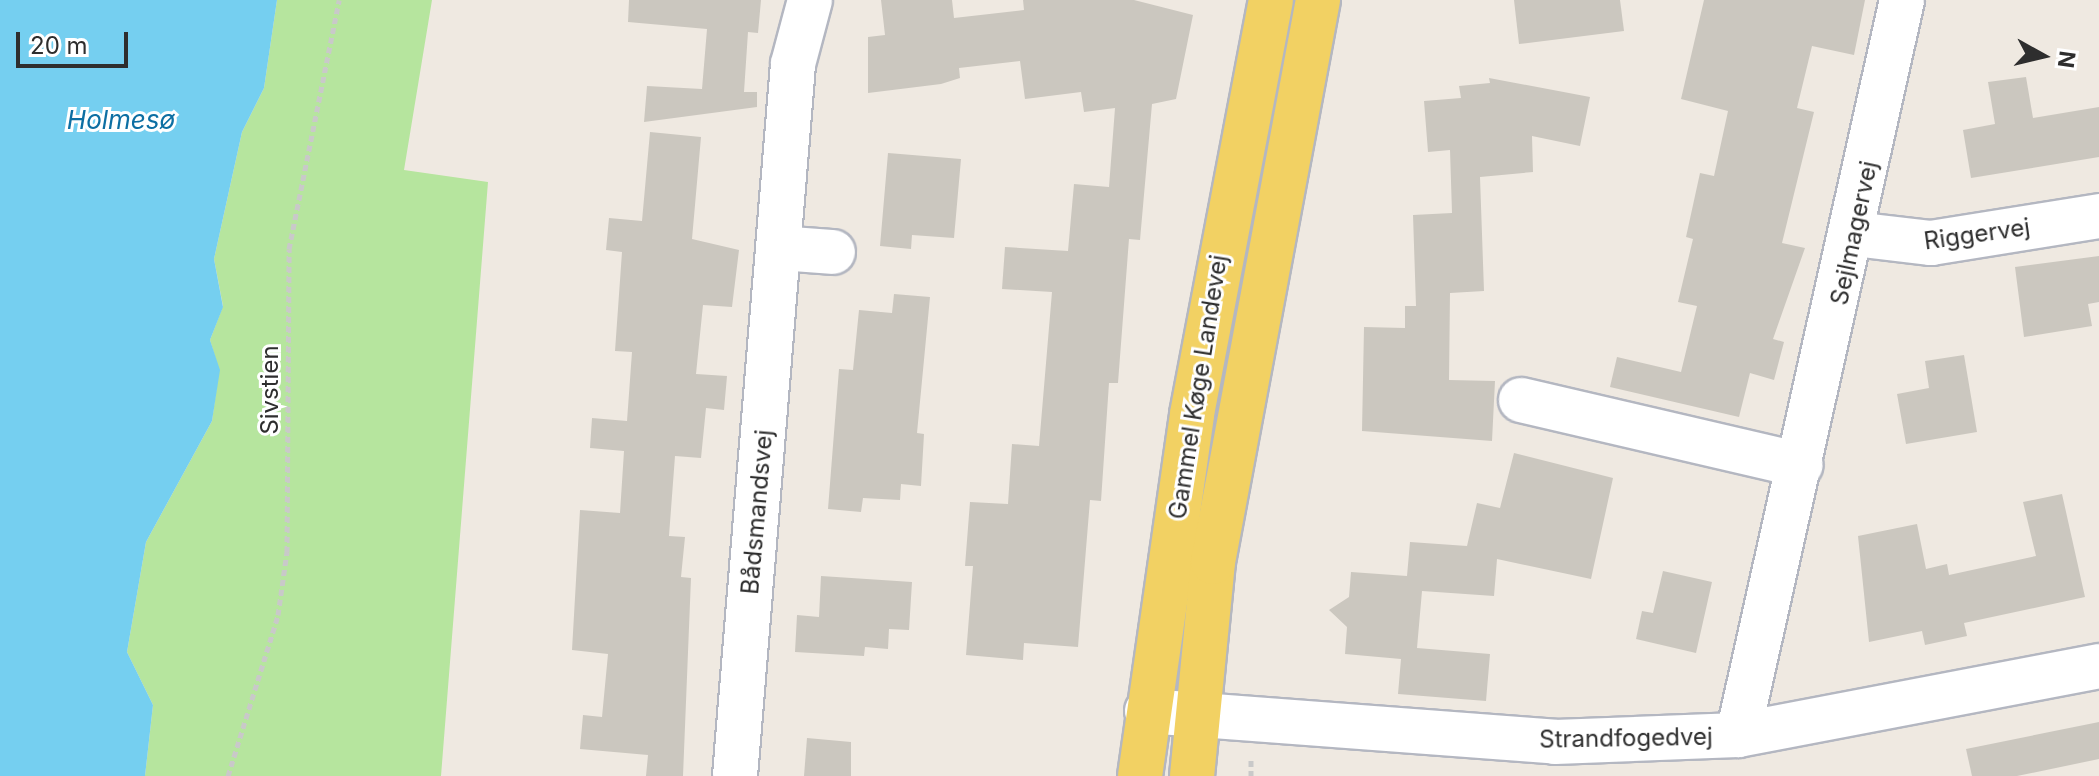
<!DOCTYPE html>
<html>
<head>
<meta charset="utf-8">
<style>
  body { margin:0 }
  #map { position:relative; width:2099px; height:776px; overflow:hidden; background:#efe9e1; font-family:Inter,sans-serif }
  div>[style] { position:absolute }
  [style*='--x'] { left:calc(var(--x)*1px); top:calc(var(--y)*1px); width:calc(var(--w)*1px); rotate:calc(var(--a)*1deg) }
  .green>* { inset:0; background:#b6e59e }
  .water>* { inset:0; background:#75cff0 }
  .building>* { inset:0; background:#cbc7bf }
  .path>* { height:5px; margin-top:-2.5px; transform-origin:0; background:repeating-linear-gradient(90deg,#c9c9c9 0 6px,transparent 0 10px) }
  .roads { filter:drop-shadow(2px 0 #b4b7c1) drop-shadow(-2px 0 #b4b7c1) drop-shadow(0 2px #b4b7c1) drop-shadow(0 -2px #b4b7c1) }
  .minor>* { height:44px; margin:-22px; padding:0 22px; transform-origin:22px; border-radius:22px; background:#fff }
  .major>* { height:44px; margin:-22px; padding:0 22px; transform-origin:22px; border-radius:22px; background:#f2d163 }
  span { translate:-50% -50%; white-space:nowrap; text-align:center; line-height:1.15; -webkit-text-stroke:6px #fff; paint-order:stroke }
  .street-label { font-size:24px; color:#2e2e2e }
  .water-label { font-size:26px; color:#0d6fa3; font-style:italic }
  .north { position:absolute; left:2003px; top:16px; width:80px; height:80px; -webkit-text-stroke:6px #fff; paint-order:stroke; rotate:98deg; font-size:22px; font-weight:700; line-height:32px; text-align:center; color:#2e2e2e }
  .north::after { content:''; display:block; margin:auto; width:28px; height:36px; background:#2e2e2e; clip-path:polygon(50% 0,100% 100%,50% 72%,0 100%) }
  .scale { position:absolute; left:16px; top:32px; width:112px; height:36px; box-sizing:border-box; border:4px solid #2e2e2e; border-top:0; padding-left:10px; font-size:24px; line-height:28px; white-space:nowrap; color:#2e2e2e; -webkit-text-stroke:6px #fff; paint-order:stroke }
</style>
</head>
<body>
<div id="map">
  <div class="green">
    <i style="clip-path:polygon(277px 0,432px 0,404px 170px,488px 182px,441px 776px,145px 776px,153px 705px,127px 652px,146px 542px,212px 421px,219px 370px,210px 340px,223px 306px,214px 259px,242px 132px,264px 88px)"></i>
  </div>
  <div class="water">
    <i style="clip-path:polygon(0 0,277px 0,264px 88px,242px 132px,214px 259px,223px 307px,210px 340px,220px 370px,212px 421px,146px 542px,127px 652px,153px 705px,145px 776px,0 776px)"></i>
  </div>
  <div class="building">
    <i style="clip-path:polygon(629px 0,761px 0,758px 33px,748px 32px,744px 92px,757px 92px,757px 107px,644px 122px,647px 86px,702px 89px,707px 29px,628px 22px)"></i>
    <i style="clip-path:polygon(881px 0,952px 0,954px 18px,1024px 10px,1023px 0,1134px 0,1193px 15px,1176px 99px,1152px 104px,1140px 240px,1129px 239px,1118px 383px,1109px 383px,1101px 501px,1090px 500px,1078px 647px,1024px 643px,1023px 660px,966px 655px,973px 566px,965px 566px,970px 502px,1008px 504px,1012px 444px,1039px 446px,1052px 292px,1002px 289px,1005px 247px,1068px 251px,1074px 184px,1109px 187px,1115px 108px,1084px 112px,1081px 92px,1025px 99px,1020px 61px,959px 68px,960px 78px,941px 84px,868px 93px,868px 37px,885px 35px)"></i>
    <i style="clip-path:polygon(1514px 0,1620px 0,1624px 31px,1519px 44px)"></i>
    <i style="clip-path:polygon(1704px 0,1865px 0,1854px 55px,1812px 46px,1797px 108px,1814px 112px,1782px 243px,1805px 248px,1773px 339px,1784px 342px,1774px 380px,1750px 373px,1739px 417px,1610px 387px,1617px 357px,1681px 372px,1697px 306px,1678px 302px,1693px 239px,1686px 237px,1700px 173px,1714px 176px,1728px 111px,1681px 99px)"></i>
    <i style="clip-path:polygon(2026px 77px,2033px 118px,2099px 107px,2099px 157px,1971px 178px,1963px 130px,1995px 124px,1988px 82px)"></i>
    <i style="clip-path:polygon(1489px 78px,1590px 97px,1580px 146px,1532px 136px,1533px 172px,1480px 177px,1484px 291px,1450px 293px,1449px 380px,1495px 381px,1492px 441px,1362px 431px,1364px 327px,1405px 328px,1405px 306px,1416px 306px,1413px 215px,1452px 213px,1450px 150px,1428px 152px,1424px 101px,1461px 98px,1459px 86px,1490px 83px)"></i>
    <i style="clip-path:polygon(650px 132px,701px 137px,692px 239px,739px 250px,732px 307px,703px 305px,696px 374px,727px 376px,724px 410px,706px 408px,701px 458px,675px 456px,669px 536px,685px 537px,681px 577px,691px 578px,683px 776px,646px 776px,648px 755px,580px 749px,583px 715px,602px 717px,608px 654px,572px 650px,580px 510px,620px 513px,624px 451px,590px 448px,592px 418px,627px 421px,632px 352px,615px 351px,622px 252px,606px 250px,609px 218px,642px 221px)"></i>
    <i style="clip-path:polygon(888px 153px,961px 159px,954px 238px,912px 235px,911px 249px,880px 246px)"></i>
    <i style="clip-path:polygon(2099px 256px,2099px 302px,2088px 304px,2092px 326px,2024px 337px,2015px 267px)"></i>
    <i style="clip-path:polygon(894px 294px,930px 297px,917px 433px,924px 434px,921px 486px,901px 484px,900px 500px,863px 498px,861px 512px,828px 509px,839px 369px,853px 370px,859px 310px,892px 313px)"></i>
    <i style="clip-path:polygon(1964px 355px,1977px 432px,1906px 444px,1897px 394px,1929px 388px,1925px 361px)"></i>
    <i style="clip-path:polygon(1514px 453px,1613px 478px,1591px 579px,1497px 559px,1494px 596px,1422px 591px,1417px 648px,1490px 654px,1486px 701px,1398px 694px,1401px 659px,1345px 654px,1347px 627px,1329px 610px,1349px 597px,1351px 572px,1407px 576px,1410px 542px,1467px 546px,1477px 503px,1500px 508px)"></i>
    <i style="clip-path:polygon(2062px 494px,2085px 597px,1964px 623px,1967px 636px,1925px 645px,1922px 631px,1869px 642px,1858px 536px,1917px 524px,1926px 569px,1947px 564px,1949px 575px,2036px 556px,2023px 502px)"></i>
    <i style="clip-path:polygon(1663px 571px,1712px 582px,1696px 653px,1636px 639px,1642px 611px,1653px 613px)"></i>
    <i style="clip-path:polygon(821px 576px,912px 582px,909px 630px,889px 629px,888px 649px,865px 647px,864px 656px,795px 652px,797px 615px,819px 617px)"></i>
    <i style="clip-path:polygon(2099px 722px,2099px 759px,2017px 776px,1972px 776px,1966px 749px)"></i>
    <i style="clip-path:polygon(807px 738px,851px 742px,851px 776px,804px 776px)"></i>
  </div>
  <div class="path">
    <i style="--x:228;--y:776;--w:169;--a:-72.7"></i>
    <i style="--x:278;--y:615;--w:64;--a:-81.9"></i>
    <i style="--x:287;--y:552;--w:303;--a:-89.6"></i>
    <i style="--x:289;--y:249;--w:254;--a:-78.6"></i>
    <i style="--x:1251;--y:776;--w:19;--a:-90"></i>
  </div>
  <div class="roads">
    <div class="minor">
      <i style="--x:1854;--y:234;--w:78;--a:6.7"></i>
      <i style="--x:1931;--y:243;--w:170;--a:-9.1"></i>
      <i style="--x:779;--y:248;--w:54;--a:4.2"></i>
      <i style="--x:1521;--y:400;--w:287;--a:13.1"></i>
      <i style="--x:1147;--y:711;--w:409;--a:4.3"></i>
      <i style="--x:1555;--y:742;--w:183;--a:-2.2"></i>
      <i style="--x:1738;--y:735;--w:368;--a:-10.8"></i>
      <i style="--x:1738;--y:735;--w:753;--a:-77.42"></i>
      <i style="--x:735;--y:776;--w:714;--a:-85.34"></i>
      <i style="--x:793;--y:64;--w:66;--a:-75.1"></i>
    </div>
    <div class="major">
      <i style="--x:1140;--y:776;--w:366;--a:-81.8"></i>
      <i style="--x:1192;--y:414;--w:421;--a:-79.2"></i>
      <i style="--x:1192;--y:776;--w:215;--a:-84.4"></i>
      <i style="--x:1213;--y:562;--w:572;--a:-79.42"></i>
    </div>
  </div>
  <div class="street-label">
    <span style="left:1854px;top:233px;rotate:-78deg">Sejlmagervej</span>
    <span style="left:1977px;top:234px;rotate:-8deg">Riggervej</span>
    <span style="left:1198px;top:387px;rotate:-81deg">Gammel Køge Landevej</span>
    <span style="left:270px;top:390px;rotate:-90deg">Sivstien</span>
    <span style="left:757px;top:512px;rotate:-85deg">Bådsmandsvej</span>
    <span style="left:1626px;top:738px;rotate:-1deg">Strandfogedvej</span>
  </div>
  <div class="water-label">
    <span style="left:121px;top:120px">Holmesø</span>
  </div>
  <div class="north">N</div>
  <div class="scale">20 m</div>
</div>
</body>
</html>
